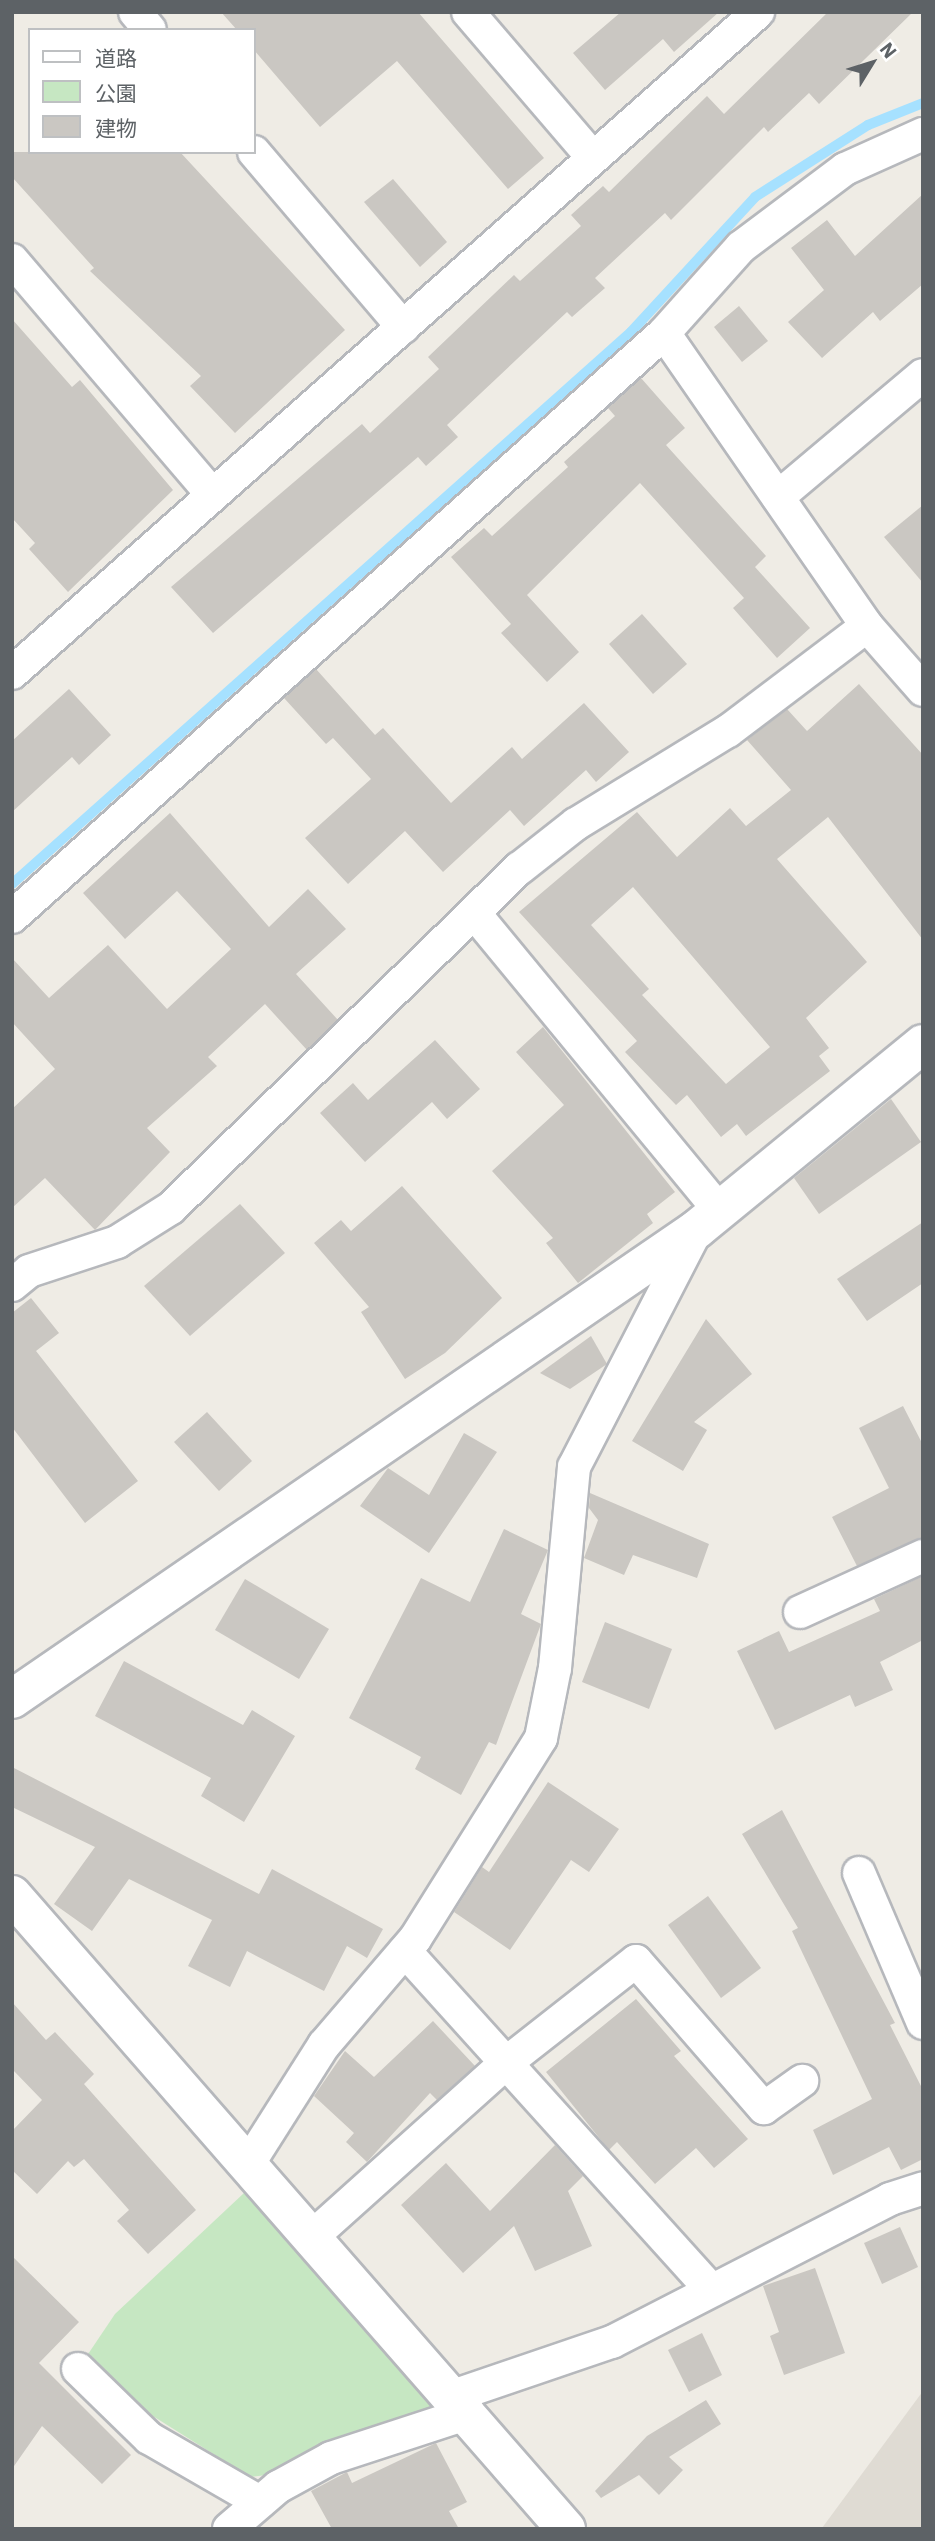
<!DOCTYPE html>
<html>
<head>
<meta charset="utf-8">
<style>
  body { margin:0 }
  #map { position:relative; width:935px; height:2541px; overflow:hidden; background:#efece5; font-family:"IBM Plex Sans","Noto Sans JP",sans-serif }
  div>[style] { position:absolute }
  [style*='--x'] { left:calc(var(--x)*1px); top:calc(var(--y)*1px); width:calc(var(--w)*1px); rotate:calc(var(--a)*1deg) }
  .education>* { inset:0; background:#dfdbd3 }
  .green>* { inset:0; background:#c6e7c2 }
  .stream>* { height:10px; margin:-5px; padding:0 5px; transform-origin:5px; border-radius:5px; background:#a6e1ff }
  .building>* { inset:0; background:#cac7c2 }
  .roads { filter:drop-shadow(2px 0 #b6b8bc) drop-shadow(-2px 0 #b6b8bc) drop-shadow(0 2px #b6b8bc) drop-shadow(0 -2px #b6b8bc) }
  .minor>* { height:32px; margin:-16px; padding:0 16px; transform-origin:16px; border-radius:16px; background:#fff }
  .tertiary>* { height:38px; margin:-19px; padding:0 19px; transform-origin:19px; border-radius:19px; background:#fff }
  span { translate:-50% -50%; white-space:nowrap; text-align:center; line-height:1.15; -webkit-text-stroke:5px #fff; paint-order:stroke }
  .frame { position:absolute; inset:0; border:14px solid #5d6266; pointer-events:none }
  .legend { position:absolute; left:28px; top:28px; width:228px; height:126px; box-sizing:border-box; background:#fff; border:2px solid #bec0c2; margin:0; padding:9px 12px; list-style:none; font-size:21px; color:#5d6266 }
  .legend li { display:flex; align-items:center; gap:14px; height:35px }
  .legend b { width:35px; border:2px solid #bec0c2 }
  .north { position:absolute; left:837px; top:28px; width:70px; height:70px; -webkit-text-stroke:5px #fff; paint-order:stroke; rotate:52deg; font-size:19px; font-weight:700; line-height:28px; text-align:center; color:#5d6266 }
  .north::after { content:''; display:block; margin:auto; width:24px; height:32px; background:#5d6266; clip-path:polygon(50% 0,100% 100%,50% 72%,0 100%) }
</style>
</head>
<body>
<div id="map">
  <div class="education">
    <i style="clip-path:polygon(923px 2391px,923px 2529px,823px 2529px,822px 2528px)"></i>
  </div>
  <div class="green">
    <i style="clip-path:polygon(261px 2177px,453px 2396px,309px 2470px,250px 2477px,78px 2369px,115px 2314px)"></i>
  </div>
  <div class="stream">
    <i style="--x:12;--y:884;--w:829;--a:-41.73"></i>
    <i style="--x:631;--y:332;--w:183;--a:-47.4"></i>
    <i style="--x:755;--y:197;--w:134;--a:-32.5"></i>
    <i style="--x:868;--y:125;--w:59;--a:-21.8"></i>
  </div>
  <div class="building">
    <i style="clip-path:polygon(221px 12px,418px 12px,544px 158px,508px 189px,397px 61px,320px 127px,254px 50px,254px 30px,237px 30px)"></i>
    <i style="clip-path:polygon(621px 12px,719px 12px,674px 52px,663px 39px,605px 90px,573px 53px)"></i>
    <i style="clip-path:polygon(828px 12px,913px 12px,819px 104px,809px 93px,768px 132px,764px 127px,671px 220px,665px 213px,595px 278px,605px 288px,572px 317px,567px 312px,447px 425px,458px 437px,426px 466px,418px 457px,213px 633px,171px 587px,362px 424px,370px 433px,439px 369px,428px 357px,514px 275px,520px 281px,581px 226px,571px 215px,603px 186px,609px 192px,707px 96px,724px 114px)"></i>
    <i style="clip-path:polygon(12px 152px,180px 152px,345px 330px,235px 433px,190px 386px,201px 376px,90px 271px,94px 268px,12px 177px)"></i>
    <i style="clip-path:polygon(393px 179px,447px 242px,420px 267px,364px 202px)"></i>
    <i style="clip-path:polygon(923px 194px,923px 284px,880px 321px,873px 312px,822px 358px,788px 322px,824px 290px,791px 248px,827px 220px,855px 256px)"></i>
    <i style="clip-path:polygon(739px 306px,768px 341px,742px 362px,714px 327px)"></i>
    <i style="clip-path:polygon(12px 319px,72px 387px,80px 380px,173px 490px,68px 592px,29px 549px,35px 543px,12px 518px)"></i>
    <i style="clip-path:polygon(641px 378px,685px 428px,666px 445px,766px 556px,755px 567px,810px 628px,777px 658px,733px 608px,744px 598px,640px 483px,527px 595px,579px 652px,547px 682px,501px 633px,511px 624px,451px 557px,484px 528px,492px 536px,568px 467px,564px 462px,615px 416px,608px 408px)"></i>
    <i style="clip-path:polygon(923px 505px,923px 583px,884px 537px)"></i>
    <i style="clip-path:polygon(642px 614px,687px 664px,653px 694px,609px 644px)"></i>
    <i style="clip-path:polygon(316px 669px,375px 735px,383px 728px,451px 803px,512px 747px,522px 759px,584px 703px,629px 752px,596px 782px,586px 770px,524px 826px,510px 810px,443px 872px,405px 831px,348px 884px,305px 838px,371px 779px,333px 738px,326px 744px,284px 698px)"></i>
    <i style="clip-path:polygon(evenodd,859px 684px,923px 755px,923px 940px,828px 817px,777px 859px,867px 962px,806px 1018px,829px 1048px,819px 1056px,830px 1071px,746px 1136px,737px 1124px,721px 1137px,687px 1095px,676px 1105px,625px 1052px,637px 1041px,519px 912px,637px 812px,677px 857px,730px 808px,746px 826px,791px 790px,747px 740px,787px 709px,807px 731px,859px 684px,633px 887px,770px 1047px,726px 1084px,642px 995px,649px 989px,591px 925px,633px 887px)"></i>
    <i style="clip-path:polygon(69px 689px,111px 735px,79px 765px,72px 757px,12px 812px,12px 741px)"></i>
    <i style="clip-path:polygon(170px 813px,269px 927px,308px 889px,346px 929px,296px 974px,338px 1020px,307px 1050px,265px 1004px,208px 1057px,217px 1066px,147px 1128px,170px 1152px,95px 1230px,45px 1178px,12px 1208px,12px 1109px,55px 1069px,12px 1022px,12px 958px,49px 998px,108px 945px,167px 1009px,231px 949px,177px 891px,125px 939px,83px 893px)"></i>
    <i style="clip-path:polygon(543px 1027px,675px 1192px,647px 1214px,653px 1223px,578px 1283px,546px 1243px,553px 1238px,492px 1171px,564px 1105px,516px 1052px)"></i>
    <i style="clip-path:polygon(435px 1040px,480px 1089px,447px 1119px,432px 1102px,365px 1162px,320px 1113px,353px 1083px,368px 1100px)"></i>
    <i style="clip-path:polygon(891px 1099px,921px 1142px,819px 1214px,794px 1178px)"></i>
    <i style="clip-path:polygon(402px 1186px,502px 1298px,445px 1353px,405px 1379px,361px 1312px,369px 1307px,314px 1243px,341px 1220px,351px 1231px)"></i>
    <i style="clip-path:polygon(240px 1204px,285px 1253px,190px 1336px,144px 1286px)"></i>
    <i style="clip-path:polygon(923px 1222px,923px 1283px,867px 1321px,837px 1279px)"></i>
    <i style="clip-path:polygon(31px 1298px,59px 1333px,36px 1351px,138px 1481px,85px 1523px,12px 1427px,12px 1313px)"></i>
    <i style="clip-path:polygon(706px 1319px,752px 1374px,694px 1422px,707px 1430px,683px 1471px,632px 1441px)"></i>
    <i style="clip-path:polygon(591px 1336px,607px 1364px,570px 1389px,540px 1373px)"></i>
    <i style="clip-path:polygon(903px 1406px,923px 1445px,923px 1538px,857px 1566px,832px 1517px,889px 1488px,859px 1428px)"></i>
    <i style="clip-path:polygon(207px 1412px,252px 1461px,219px 1491px,174px 1442px)"></i>
    <i style="clip-path:polygon(464px 1433px,497px 1452px,429px 1553px,360px 1506px,388px 1468px,429px 1495px)"></i>
    <i style="clip-path:polygon(590px 1493px,709px 1544px,697px 1578px,633px 1555px,624px 1575px,584px 1558px,598px 1520px,589px 1508px)"></i>
    <i style="clip-path:polygon(504px 1529px,548px 1550px,521px 1614px,541px 1624px,496px 1745px,489px 1742px,461px 1795px,415px 1769px,421px 1757px,349px 1718px,421px 1578px,470px 1602px)"></i>
    <i style="clip-path:polygon(923px 1576px,923px 1640px,880px 1662px,893px 1690px,855px 1707px,850px 1695px,775px 1730px,737px 1651px,779px 1631px,789px 1652px,880px 1611px,874px 1599px)"></i>
    <i style="clip-path:polygon(245px 1579px,329px 1629px,299px 1679px,215px 1630px)"></i>
    <i style="clip-path:polygon(605px 1622px,672px 1649px,649px 1709px,582px 1682px)"></i>
    <i style="clip-path:polygon(124px 1661px,243px 1725px,252px 1710px,295px 1736px,244px 1822px,201px 1796px,211px 1778px,95px 1716px)"></i>
    <i style="clip-path:polygon(12px 1767px,259px 1894px,272px 1869px,383px 1929px,367px 1958px,347px 1946px,324px 1991px,247px 1951px,230px 1987px,188px 1966px,212px 1920px,129px 1879px,92px 1931px,54px 1904px,95px 1847px,12px 1807px)"></i>
    <i style="clip-path:polygon(548px 1782px,619px 1829px,589px 1872px,571px 1860px,510px 1950px,454px 1912px,482px 1867px,489px 1872px)"></i>
    <i style="clip-path:polygon(782px 1810px,895px 2023px,890px 2025px,923px 2090px,923px 2159px,901px 2170px,889px 2147px,833px 2175px,813px 2130px,872px 2099px,792px 1931px,798px 1928px,742px 1834px)"></i>
    <i style="clip-path:polygon(708px 1896px,761px 1968px,721px 1998px,668px 1925px)"></i>
    <i style="clip-path:polygon(636px 1999px,681px 2051px,674px 2056px,748px 2139px,714px 2168px,696px 2148px,655px 2184px,617px 2142px,609px 2150px,546px 2072px)"></i>
    <i style="clip-path:polygon(12px 2002px,46px 2040px,55px 2032px,94px 2074px,84px 2084px,196px 2210px,148px 2254px,117px 2221px,129px 2210px,84px 2159px,74px 2167px,68px 2161px,37px 2194px,12px 2170px,12px 2131px,42px 2100px,12px 2069px)"></i>
    <i style="clip-path:polygon(433px 2021px,475px 2066px,437px 2100px,430px 2093px,367px 2162px,346px 2142px,354px 2133px,314px 2096px,345px 2051px,374px 2077px)"></i>
    <i style="clip-path:polygon(555px 2145px,583px 2176px,568px 2191px,592px 2246px,535px 2271px,514px 2226px,463px 2273px,401px 2205px,446px 2163px,490px 2211px)"></i>
    <i style="clip-path:polygon(900px 2227px,918px 2267px,882px 2284px,864px 2243px)"></i>
    <i style="clip-path:polygon(12px 2256px,79px 2322px,39px 2363px,131px 2455px,102px 2484px,42px 2426px,12px 2469px)"></i>
    <i style="clip-path:polygon(815px 2268px,845px 2353px,784px 2375px,770px 2336px,779px 2332px,763px 2286px)"></i>
    <i style="clip-path:polygon(702px 2333px,722px 2375px,689px 2392px,668px 2350px)"></i>
    <i style="clip-path:polygon(706px 2400px,721px 2424px,669px 2457px,683px 2470px,659px 2495px,639px 2475px,601px 2498px,595px 2491px,647px 2436px)"></i>
    <i style="clip-path:polygon(436px 2443px,467px 2502px,449px 2511px,459px 2529px,332px 2529px,311px 2491px,347px 2472px,352px 2483px)"></i>
  </div>
  <div class="roads">
    <div class="minor">
      <i style="--x:135;--y:12;--w:23;--a:50"></i>
      <i style="--x:468;--y:12;--w:192;--a:49.4"></i>
      <i style="--x:254;--y:152;--w:230;--a:49.6"></i>
      <i style="--x:12;--y:260;--w:309;--a:49.5"></i>
      <i style="--x:664;--y:333;--w:356;--a:55.3"></i>
      <i style="--x:867;--y:626;--w:85;--a:48.8"></i>
      <i style="--x:778;--y:497;--w:189;--a:-40.1"></i>
      <i style="--x:12;--y:673;--w:997;--a:-41.54"></i>
      <i style="--x:475;--y:914;--w:385;--a:50.5"></i>
      <i style="--x:12;--y:917;--w:875;--a:-41.85"></i>
      <i style="--x:664;--y:333;--w:115;--a:-48.2"></i>
      <i style="--x:741;--y:247;--w:130;--a:-36.9"></i>
      <i style="--x:845;--y:169;--w:85;--a:-24.2"></i>
      <i style="--x:12;--y:1285;--w:22;--a:-39"></i>
      <i style="--x:29;--y:1271;--w:93;--a:-18.2"></i>
      <i style="--x:117;--y:1242;--w:64;--a:-32.2"></i>
      <i style="--x:171;--y:1208;--w:487;--a:-44.3"></i>
      <i style="--x:520;--y:868;--w:71;--a:-38.2"></i>
      <i style="--x:576;--y:824;--w:178;--a:-31.5"></i>
      <i style="--x:728;--y:731;--w:174;--a:-37.1"></i>
      <i style="--x:800;--y:1612;--w:135;--a:-24.5"></i>
      <i style="--x:859;--y:1873;--w:163;--a:66.9"></i>
      <i style="--x:405;--y:1951;--w:457;--a:47.9"></i>
      <i style="--x:249;--y:2163;--w:140;--a:-57.6"></i>
      <i style="--x:324;--y:2045;--w:140;--a:-49.4"></i>
      <i style="--x:415;--y:1939;--w:237;--a:-57.9"></i>
      <i style="--x:541;--y:1738;--w:71;--a:-78.7"></i>
      <i style="--x:555;--y:1668;--w:202;--a:-84.6"></i>
      <i style="--x:574;--y:1467;--w:268;--a:-62.7"></i>
      <i style="--x:313;--y:2236;--w:259;--a:-41.9"></i>
      <i style="--x:506;--y:2063;--w:165;--a:-38.1"></i>
      <i style="--x:636;--y:1961;--w:195;--a:49"></i>
      <i style="--x:764;--y:2108;--w:47;--a:-35.4"></i>
      <i style="--x:78;--y:2369;--w:99;--a:44.2"></i>
      <i style="--x:149;--y:2438;--w:128;--a:30"></i>
      <i style="--x:453;--y:2396;--w:168;--a:-18.8"></i>
      <i style="--x:612;--y:2342;--w:313;--a:-27.2"></i>
      <i style="--x:890;--y:2199;--w:35;--a:-18"></i>
      <i style="--x:229;--y:2529;--w:65;--a:-40.6"></i>
      <i style="--x:278;--y:2487;--w:60;--a:-28.7"></i>
      <i style="--x:331;--y:2458;--w:145;--a:-18.1"></i>
    </div>
    <div class="tertiary">
      <i style="--x:12;--y:1699;--w:831;--a:-34.46"></i>
      <i style="--x:697;--y:1229;--w:292;--a:-39.3"></i>
      <i style="--x:12;--y:1895;--w:842;--a:48.85"></i>
    </div>
  </div>
  <div class="frame"></div>
  <ul class="legend">
  <li><b style="height:9px;background:#fff"></b>道路</li>
  <li><b style="height:19px;background:#c6e7c2"></b>公園</li>
  <li><b style="height:19px;background:#cac7c2"></b>建物</li>
  </ul>
  <div class="north">N</div>
</div>
</body>
</html>
